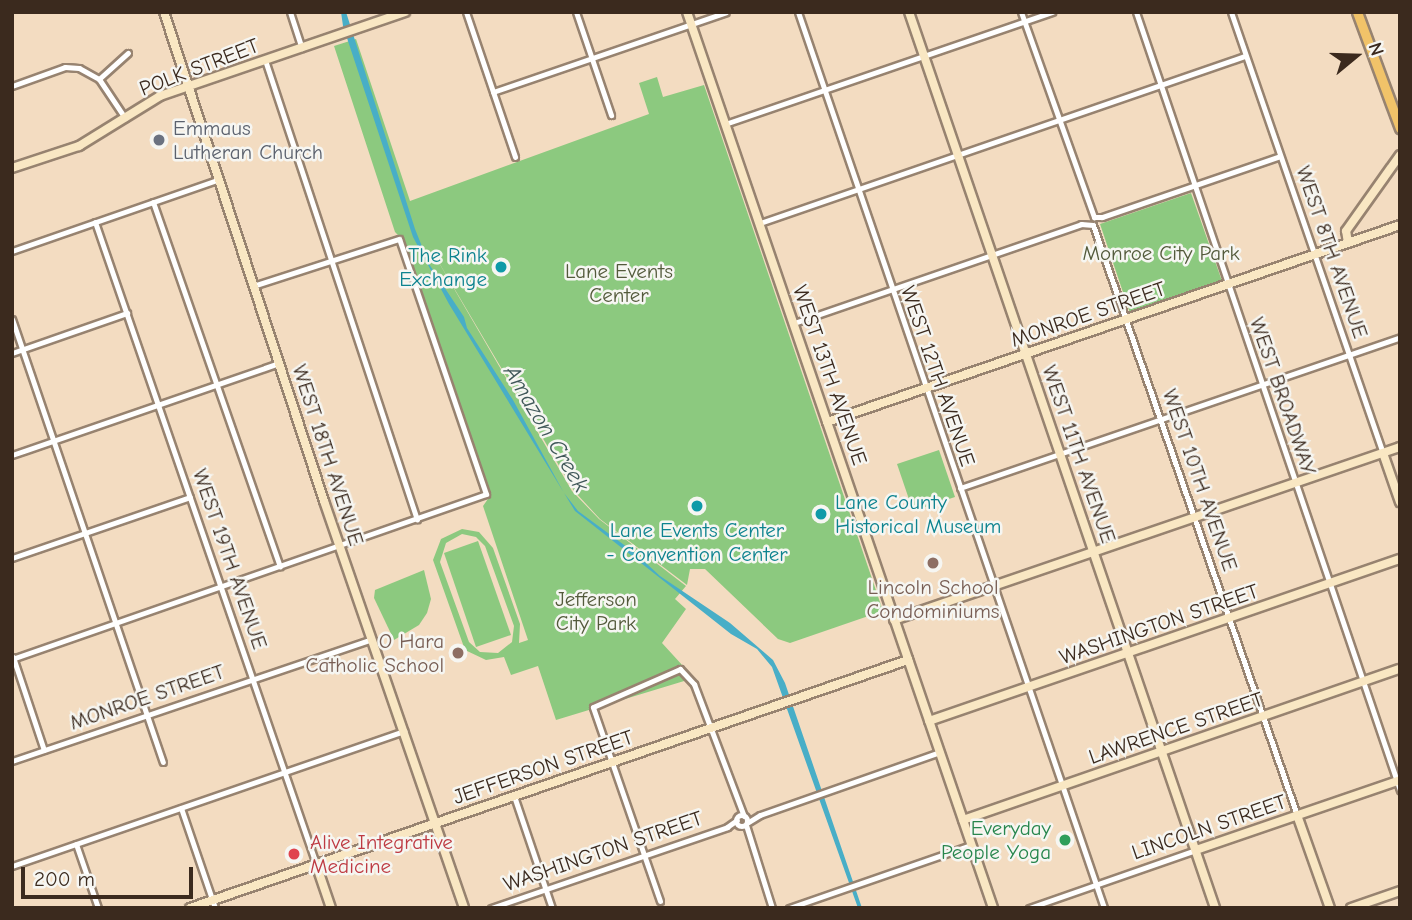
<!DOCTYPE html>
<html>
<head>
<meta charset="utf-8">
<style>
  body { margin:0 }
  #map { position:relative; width:1412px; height:920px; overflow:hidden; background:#f3dcc1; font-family:"Comic Neue",sans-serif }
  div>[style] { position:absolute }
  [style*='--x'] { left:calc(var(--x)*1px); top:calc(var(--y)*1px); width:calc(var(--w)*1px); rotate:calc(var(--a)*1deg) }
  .green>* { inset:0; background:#8cc97f }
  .water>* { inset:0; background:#48aec7 }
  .roads { filter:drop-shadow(2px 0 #978370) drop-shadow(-2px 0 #978370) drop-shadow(0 2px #978370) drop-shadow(0 -2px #978370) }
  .street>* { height:5px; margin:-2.5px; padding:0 2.5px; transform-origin:2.5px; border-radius:2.5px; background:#fff }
  .street>.ring { margin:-2.5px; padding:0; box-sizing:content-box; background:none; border:5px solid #fff; border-radius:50% }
  .secondary>* { height:8px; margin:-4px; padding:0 4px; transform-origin:4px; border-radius:4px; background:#f9e7c3 }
  .primary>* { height:9px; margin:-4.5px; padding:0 4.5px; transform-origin:4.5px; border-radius:4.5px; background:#f1c369 }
  .dots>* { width:19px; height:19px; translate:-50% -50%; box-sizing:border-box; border:4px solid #f6f6f2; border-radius:50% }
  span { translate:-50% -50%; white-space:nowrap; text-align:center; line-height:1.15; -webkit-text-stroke:5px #f6f6f2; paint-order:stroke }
  .street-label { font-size:21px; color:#3b2a1e }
  .worship-label { font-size:21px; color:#5b616d }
  .left { translate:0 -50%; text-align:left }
  .park-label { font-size:21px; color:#535a3b }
  .culture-label { font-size:21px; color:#0d838f }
  .right { translate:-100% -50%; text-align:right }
  .education-label { font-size:21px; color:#785e54 }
  .leisure-label { font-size:21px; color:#27864d }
  .health-label { font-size:21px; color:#be3a42 }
  .water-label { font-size:23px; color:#405859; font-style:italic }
  .frame { position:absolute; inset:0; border:14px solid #3b2a1e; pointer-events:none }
  .north { position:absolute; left:1321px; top:21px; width:70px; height:70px; -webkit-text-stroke:5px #f6f6f2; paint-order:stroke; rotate:71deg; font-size:19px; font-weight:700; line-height:28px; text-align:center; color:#3b2a1e }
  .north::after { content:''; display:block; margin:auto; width:24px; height:32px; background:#3b2a1e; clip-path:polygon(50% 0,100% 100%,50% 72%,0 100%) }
  .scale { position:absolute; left:21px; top:867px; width:172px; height:32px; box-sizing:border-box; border:4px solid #3b2a1e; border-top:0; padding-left:9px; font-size:21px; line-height:24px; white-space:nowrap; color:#3b2a1e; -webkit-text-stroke:5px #f6f6f2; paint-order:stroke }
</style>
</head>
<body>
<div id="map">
  <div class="green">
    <i style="clip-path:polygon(evenodd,356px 39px,410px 201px,649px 114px,639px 83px,657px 77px,663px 97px,704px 85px,883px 611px,790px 643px,778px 639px,705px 569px,690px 569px,687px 585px,600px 519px,574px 491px,428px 244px,572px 491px,599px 519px,686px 586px,675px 599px,686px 609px,662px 643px,694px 678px,556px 720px,538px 666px,511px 675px,504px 657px,486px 660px,465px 650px,433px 560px,441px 539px,462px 529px,479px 532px,493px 548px,520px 624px,519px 643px,528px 640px,483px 506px,490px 496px,404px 241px,395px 232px,334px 46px,356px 39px,462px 534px,476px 537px,485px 546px,514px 626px,512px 642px,498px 653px,480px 652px,469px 642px,440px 562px,446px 543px,462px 534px)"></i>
    <i style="clip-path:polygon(1191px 193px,1222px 281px,1130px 313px,1100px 224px)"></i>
    <i style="clip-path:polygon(939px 450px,955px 497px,913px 511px,897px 464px)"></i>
    <i style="clip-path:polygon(478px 541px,511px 635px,476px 647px,444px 553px)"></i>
    <i style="clip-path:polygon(424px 570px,431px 599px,427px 613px,419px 625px,394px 640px,374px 598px,375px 590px)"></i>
  </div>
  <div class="water">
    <i style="clip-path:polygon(341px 12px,346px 12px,415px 229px,429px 264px,464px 317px,467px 328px,513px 400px,564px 493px,578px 511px,635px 553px,660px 576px,730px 623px,773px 660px,785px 683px,862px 908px,858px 908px,772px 667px,757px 649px,731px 634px,575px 511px,449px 304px,413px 237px,343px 26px)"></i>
  </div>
  <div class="roads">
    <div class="street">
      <i style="--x:290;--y:12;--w:38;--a:72"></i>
      <i style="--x:466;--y:12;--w:153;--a:71.3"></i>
      <i style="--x:576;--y:12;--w:109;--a:71.2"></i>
      <i style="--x:798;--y:12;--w:947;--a:71.14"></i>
      <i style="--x:1021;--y:12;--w:218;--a:70.4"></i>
      <i style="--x:1094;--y:217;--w:8;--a:0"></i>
      <i style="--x:1102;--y:217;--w:188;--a:-18.9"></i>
      <i style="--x:1136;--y:12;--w:822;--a:71.26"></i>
      <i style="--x:1231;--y:12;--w:466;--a:71"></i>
      <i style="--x:265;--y:60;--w:484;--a:71.7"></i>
      <i style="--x:99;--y:79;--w:39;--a:-42"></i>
      <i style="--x:12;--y:86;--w:56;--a:-19.7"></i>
      <i style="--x:65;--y:67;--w:14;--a:4"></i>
      <i style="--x:79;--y:68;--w:23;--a:29"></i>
      <i style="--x:99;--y:79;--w:47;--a:56.3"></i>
      <i style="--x:493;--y:92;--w:246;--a:-18.9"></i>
      <i style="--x:725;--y:124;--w:346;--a:-18.9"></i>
      <i style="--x:153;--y:202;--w:386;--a:70.8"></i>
      <i style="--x:95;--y:222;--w:679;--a:71"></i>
      <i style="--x:760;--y:223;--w:513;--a:-19"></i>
      <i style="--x:12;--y:251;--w:220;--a:-19.1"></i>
      <i style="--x:12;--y:319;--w:468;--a:71.2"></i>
      <i style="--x:794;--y:323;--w:304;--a:-19"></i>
      <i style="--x:1081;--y:224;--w:12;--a:5"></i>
      <i style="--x:1093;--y:225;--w:624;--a:70.93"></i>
      <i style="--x:12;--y:353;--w:122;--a:-19.2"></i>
      <i style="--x:12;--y:455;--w:282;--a:-19"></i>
      <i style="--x:960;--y:488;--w:465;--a:-18.9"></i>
      <i style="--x:12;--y:558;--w:188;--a:-18.9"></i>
      <i style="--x:13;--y:657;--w:98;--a:71.6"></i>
      <i style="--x:12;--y:659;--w:502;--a:-19.19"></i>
      <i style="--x:486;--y:494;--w:269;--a:-108.8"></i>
      <i style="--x:399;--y:239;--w:153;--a:162.2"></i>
      <i style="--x:12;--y:761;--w:380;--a:-18.7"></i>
      <i style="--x:514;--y:796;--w:118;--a:71.3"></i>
      <i style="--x:181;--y:808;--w:106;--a:71.2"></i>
      <i class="ring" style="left:736.5px;top:815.5px;width:6px;height:6px"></i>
      <i style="--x:747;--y:823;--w:15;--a:-32"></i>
      <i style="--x:760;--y:815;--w:191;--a:-19.3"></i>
      <i style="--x:746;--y:825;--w:87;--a:72.6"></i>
      <i style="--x:76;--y:844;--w:68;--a:71"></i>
      <i style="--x:12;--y:866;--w:415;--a:-19"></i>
      <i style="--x:660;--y:901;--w:205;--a:-109.1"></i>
      <i style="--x:593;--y:707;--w:95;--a:-23.6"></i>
      <i style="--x:680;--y:669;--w:21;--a:47"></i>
      <i style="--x:694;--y:684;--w:141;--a:69.3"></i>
      <i style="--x:491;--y:908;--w:250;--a:-18.9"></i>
      <i style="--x:727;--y:827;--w:12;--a:-35"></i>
      <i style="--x:789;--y:908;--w:193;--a:-19.1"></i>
      <i style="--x:1029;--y:908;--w:177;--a:-19.2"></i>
    </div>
    <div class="secondary">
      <i style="--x:164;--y:12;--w:515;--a:71.88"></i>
      <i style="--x:324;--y:501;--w:430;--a:71"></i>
      <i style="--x:687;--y:12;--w:947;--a:71.14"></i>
      <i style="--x:909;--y:12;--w:947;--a:71.14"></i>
      <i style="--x:12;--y:168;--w:71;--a:-18.2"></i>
      <i style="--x:79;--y:146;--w:95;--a:-31.7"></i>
      <i style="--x:160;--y:96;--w:259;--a:-18.9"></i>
      <i style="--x:1348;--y:243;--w:12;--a:-99"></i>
      <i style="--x:1346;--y:231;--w:93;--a:-54.6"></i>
      <i style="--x:827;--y:422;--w:606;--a:-18.97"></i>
      <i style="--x:1383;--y:453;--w:52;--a:70.9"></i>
      <i style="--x:894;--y:620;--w:535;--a:-18.88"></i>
      <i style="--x:929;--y:721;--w:498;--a:-19"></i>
      <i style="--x:1297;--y:815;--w:99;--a:70.5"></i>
      <i style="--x:963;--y:820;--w:462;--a:-19.1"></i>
      <i style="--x:1196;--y:850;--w:216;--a:-18.9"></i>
      <i style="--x:316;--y:864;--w:46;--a:71.2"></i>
      <i style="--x:190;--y:908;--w:760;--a:-19.06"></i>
      <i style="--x:1351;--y:908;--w:52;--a:-19.1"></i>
    </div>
    <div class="primary">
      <i style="--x:1357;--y:12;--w:124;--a:69.7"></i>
    </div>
  </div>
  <div class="dots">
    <i style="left:159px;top:140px;background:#6b7280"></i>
    <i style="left:501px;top:267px;background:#0f9aa8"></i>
    <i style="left:697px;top:506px;background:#0f9aa8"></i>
    <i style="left:821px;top:514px;background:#0f9aa8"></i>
    <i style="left:933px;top:563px;background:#8d6e63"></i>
    <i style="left:458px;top:653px;background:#8d6e63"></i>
    <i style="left:1065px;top:840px;background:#2e9e5b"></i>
    <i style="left:294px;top:854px;background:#e0444e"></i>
  </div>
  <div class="street-label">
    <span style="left:199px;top:67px;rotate:-21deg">POLK STREET</span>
    <span style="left:1332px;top:252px;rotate:71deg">WEST 8TH AVENUE</span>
    <span style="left:1088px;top:314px;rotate:-19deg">MONROE STREET</span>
    <span style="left:830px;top:375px;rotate:71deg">WEST 13TH AVENUE</span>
    <span style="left:938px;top:376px;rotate:71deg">WEST 12TH AVENUE</span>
    <span style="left:1283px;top:396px;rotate:71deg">WEST BROADWAY</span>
    <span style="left:1079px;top:454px;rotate:71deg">WEST 11TH AVENUE</span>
    <span style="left:328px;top:455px;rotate:72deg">WEST 18TH AVENUE</span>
    <span style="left:1200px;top:480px;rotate:71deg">WEST 10TH AVENUE</span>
    <span style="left:230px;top:559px;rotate:71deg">WEST 19TH AVENUE</span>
    <span style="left:1159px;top:624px;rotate:-19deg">WASHINGTON STREET</span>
    <span style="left:147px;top:697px;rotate:-19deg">MONROE STREET</span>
    <span style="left:1176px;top:728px;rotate:-19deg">LAWRENCE STREET</span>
    <span style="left:543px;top:767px;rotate:-19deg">JEFFERSON STREET</span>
    <span style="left:1209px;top:827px;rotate:-19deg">LINCOLN STREET</span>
    <span style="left:603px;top:851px;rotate:-19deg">WASHINGTON STREET</span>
  </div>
  <div class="worship-label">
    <span class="left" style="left:173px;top:140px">Emmaus<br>Lutheran Church</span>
  </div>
  <div class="park-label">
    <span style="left:1161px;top:253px">Monroe City Park</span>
    <span style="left:619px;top:283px">Lane Events<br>Center</span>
    <span style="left:596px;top:611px">Jefferson<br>City Park</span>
  </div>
  <div class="culture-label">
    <span class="right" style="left:487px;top:267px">The Rink<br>Exchange</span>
    <span class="left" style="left:835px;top:514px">Lane County<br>Historical Museum</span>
    <span style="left:697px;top:542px">Lane Events Center<br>- Convention Center</span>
  </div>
  <div class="education-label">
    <span style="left:933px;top:599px">Lincoln School<br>Condominiums</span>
    <span class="right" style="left:444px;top:653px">O Hara<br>Catholic School</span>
  </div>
  <div class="leisure-label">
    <span class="right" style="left:1051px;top:840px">Everyday<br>People Yoga</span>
  </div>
  <div class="health-label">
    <span class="left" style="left:310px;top:854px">Alive Integrative<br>Medicine</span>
  </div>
  <div class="water-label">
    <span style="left:546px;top:429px;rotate:59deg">Amazon Creek</span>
  </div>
  <div class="frame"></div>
  <div class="north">N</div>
  <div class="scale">200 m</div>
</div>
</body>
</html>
